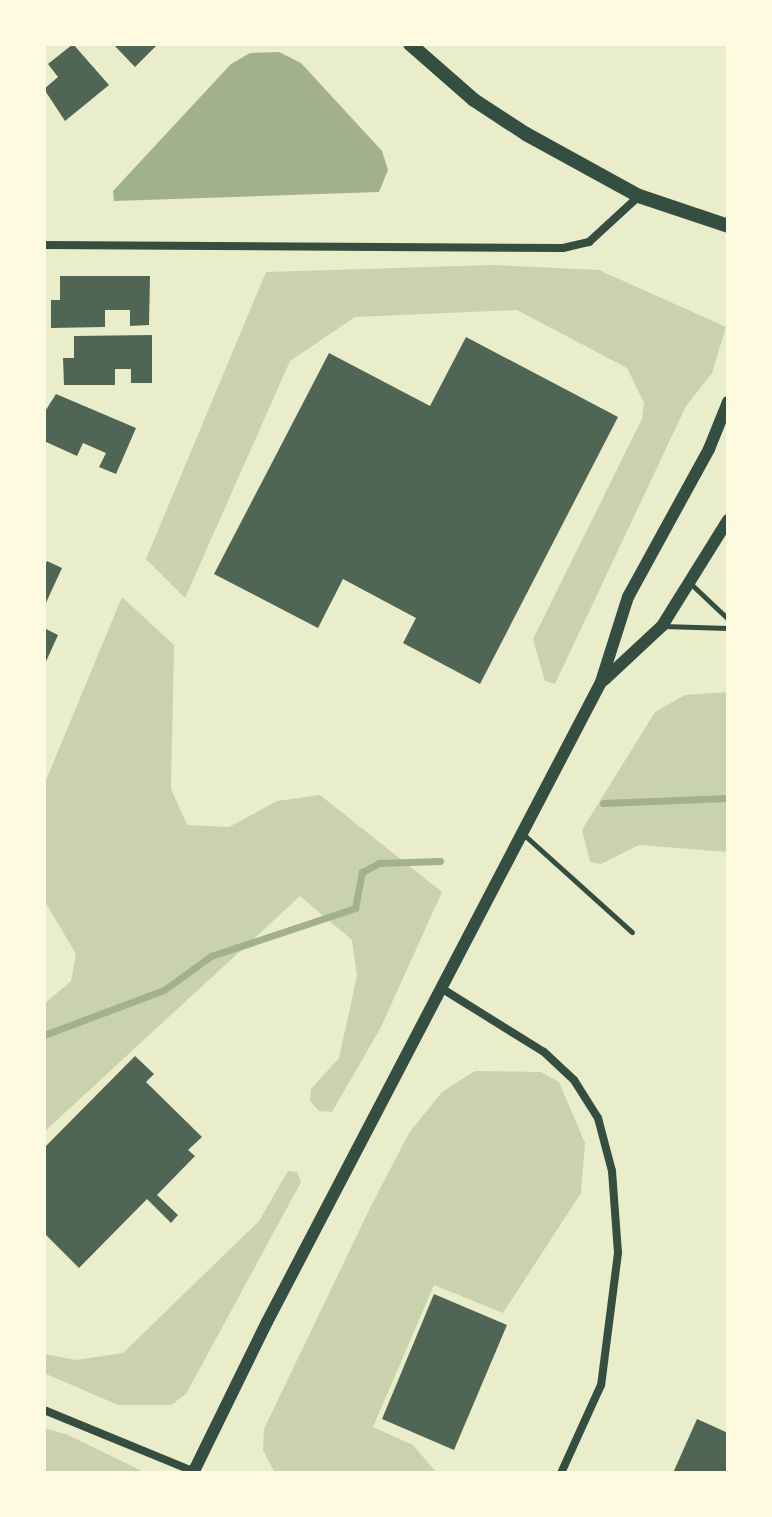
<!DOCTYPE html>
<html>
<head>
<meta charset="utf-8">
<style>
  body { margin:0 }
  #map { position:relative; width:772px; height:1517px; overflow:hidden; background:#e9edc9; font-family:"Work Sans",sans-serif }
  div>[style] { position:absolute }
  [style*='--x'] { left:calc(var(--x)*1px); top:calc(var(--y)*1px); width:calc(var(--w)*1px); rotate:calc(var(--a)*1deg) }
  .green>* { inset:0; background:#cad2ad }
  .water>* { inset:0; background:#a3b18a }
  .stream>* { height:7px; margin:-3.5px; padding:0 3.5px; transform-origin:3.5px; border-radius:3.5px; background:#a3b18a }
  .building>* { inset:0; background:#4f6655 }
  .service>* { height:5px; margin:-2.5px; padding:0 2.5px; transform-origin:2.5px; border-radius:2.5px; background:#344e41 }
  .minor>* { height:8px; margin:-4px; padding:0 4px; transform-origin:4px; border-radius:4px; background:#344e41 }
  .tertiary>* { height:12px; margin:-6px; padding:0 6px; transform-origin:6px; border-radius:6px; background:#344e41 }
  .secondary>* { height:14px; margin:-7px; padding:0 7px; transform-origin:7px; border-radius:7px; background:#344e41 }
  span { translate:-50% -50%; white-space:nowrap; text-align:center; line-height:1.15; -webkit-text-stroke:7px #fefae0; paint-order:stroke }
  .frame { position:absolute; inset:0; border:46px solid #fefae0; pointer-events:none }
</style>
</head>
<body>
<div id="map">
  <div class="green">
    <i style="clip-path:polygon(494px 265px,599px 270px,726px 327px,712px 373px,686px 406px,555px 684px,545px 681px,533px 639px,642px 419px,644px 403px,627px 368px,517px 310px,355px 317px,290px 361px,185px 598px,146px 559px,266px 272px)"></i>
    <i style="clip-path:polygon(122px 597px,174px 645px,171px 789px,187px 825px,229px 827px,277px 801px,320px 795px,442px 892px,380px 1029px,332px 1112px,319px 1111px,310px 1101px,311px 1089px,339px 1058px,357px 976px,352px 940px,300px 896px,44px 1132px,44px 1004px,71px 981px,76px 954px,44px 900px,44px 785px)"></i>
    <i style="clip-path:polygon(728px 692px,728px 852px,639px 845px,601px 864px,590px 862px,582px 830px,655px 712px,685px 695px)"></i>
    <i style="clip-path:polygon(475px 1071px,541px 1072px,559px 1082px,585px 1143px,581px 1193px,503px 1313px,434px 1285px,373px 1427px,413px 1445px,437px 1473px,275px 1473px,263px 1450px,264px 1429px,370px 1208px,409px 1133px,442px 1092px)"></i>
    <i style="clip-path:polygon(288px 1171px,297px 1172px,301px 1182px,186px 1394px,171px 1405px,118px 1405px,44px 1373px,44px 1354px,76px 1360px,123px 1353px,259px 1221px)"></i>
    <i style="clip-path:polygon(44px 1428px,68px 1435px,146px 1473px,44px 1473px)"></i>
  </div>
  <div class="water">
    <i style="clip-path:polygon(279px 52px,301px 63px,382px 151px,388px 170px,379px 192px,114px 201px,113px 191px,231px 64px,250px 53px)"></i>
  </div>
  <div class="stream">
    <i style="--x:603;--y:803;--w:125;--a:-2.3"></i>
    <i style="--x:44;--y:1035;--w:128;--a:-20.6"></i>
    <i style="--x:164;--y:990;--w:58;--a:-35.9"></i>
    <i style="--x:211;--y:956;--w:152;--a:-18.4"></i>
    <i style="--x:355;--y:908;--w:37;--a:-79"></i>
    <i style="--x:362;--y:872;--w:19;--a:-28"></i>
    <i style="--x:379;--y:863;--w:61;--a:-1.9"></i>
  </div>
  <div class="building">
    <i style="clip-path:polygon(73px 44px,109px 85px,65px 121px,44px 89px,58px 77px,48px 64px)"></i>
    <i style="clip-path:polygon(113px 44px,158px 44px,135px 67px)"></i>
    <i style="clip-path:polygon(60px 276px,150px 276px,149px 325px,130px 326px,130px 310px,105px 310px,105px 327px,51px 328px,51px 300px,60px 300px)"></i>
    <i style="clip-path:polygon(152px 335px,152px 383px,131px 383px,131px 369px,115px 369px,115px 385px,64px 385px,63px 358px,74px 358px,74px 336px)"></i>
    <i style="clip-path:polygon(466px 337px,618px 417px,480px 684px,403px 643px,416px 618px,343px 579px,318px 628px,214px 574px,329px 353px,430px 406px)"></i>
    <i style="clip-path:polygon(56px 394px,136px 428px,116px 474px,99px 467px,106px 453px,83px 443px,77px 456px,44px 441px,44px 413px)"></i>
    <i style="clip-path:polygon(47px 561px,62px 568px,44px 607px,44px 567px)"></i>
    <i style="clip-path:polygon(44px 628px,58px 635px,44px 666px)"></i>
    <i style="clip-path:polygon(135px 1056px,154px 1074px,146px 1082px,202px 1137px,188px 1150px,195px 1156px,157px 1195px,178px 1215px,171px 1223px,147px 1199px,79px 1268px,44px 1233px,44px 1148px)"></i>
    <i style="clip-path:polygon(434px 1294px,507px 1325px,454px 1450px,382px 1419px)"></i>
    <i style="clip-path:polygon(697px 1419px,728px 1433px,728px 1473px,673px 1473px)"></i>
  </div>
  <div class="service">
    <i style="--x:691;--y:584;--w:51;--a:43.4"></i>
    <i style="--x:663;--y:626;--w:65;--a:1.8"></i>
    <i style="--x:522;--y:833;--w:148;--a:42"></i>
  </div>
  <div class="minor">
    <i style="--x:44;--y:245;--w:519;--a:0.33"></i>
    <i style="--x:563;--y:248;--w:27;--a:-13"></i>
    <i style="--x:589;--y:242;--w:68;--a:-42.6"></i>
    <i style="--x:441;--y:988;--w:121;--a:31.9"></i>
    <i style="--x:544;--y:1052;--w:41;--a:43"></i>
    <i style="--x:574;--y:1080;--w:45;--a:57.7"></i>
    <i style="--x:598;--y:1118;--w:55;--a:75.2"></i>
    <i style="--x:612;--y:1171;--w:82;--a:85.8"></i>
    <i style="--x:618;--y:1253;--w:133;--a:97.3"></i>
    <i style="--x:601;--y:1385;--w:97;--a:114.4"></i>
    <i style="--x:44;--y:1410;--w:163;--a:22.3"></i>
  </div>
  <div class="tertiary">
    <i style="--x:604;--y:680;--w:79;--a:-43"></i>
    <i style="--x:662;--y:626;--w:125;--a:-58.1"></i>
    <i style="--x:193;--y:1473;--w:168;--a:-63.9"></i>
    <i style="--x:267;--y:1322;--w:722;--a:-62.44"></i>
    <i style="--x:601;--y:682;--w:89;--a:-72.4"></i>
    <i style="--x:628;--y:597;--w:169;--a:-61.3"></i>
    <i style="--x:709;--y:449;--w:51;--a:-68"></i>
  </div>
  <div class="secondary">
    <i style="--x:410;--y:44;--w:85;--a:41.2"></i>
    <i style="--x:474;--y:100;--w:62;--a:33.2"></i>
    <i style="--x:526;--y:134;--w:129;--a:28.8"></i>
    <i style="--x:639;--y:196;--w:94;--a:18.6"></i>
  </div>
  <div class="frame"></div>
</div>
</body>
</html>
